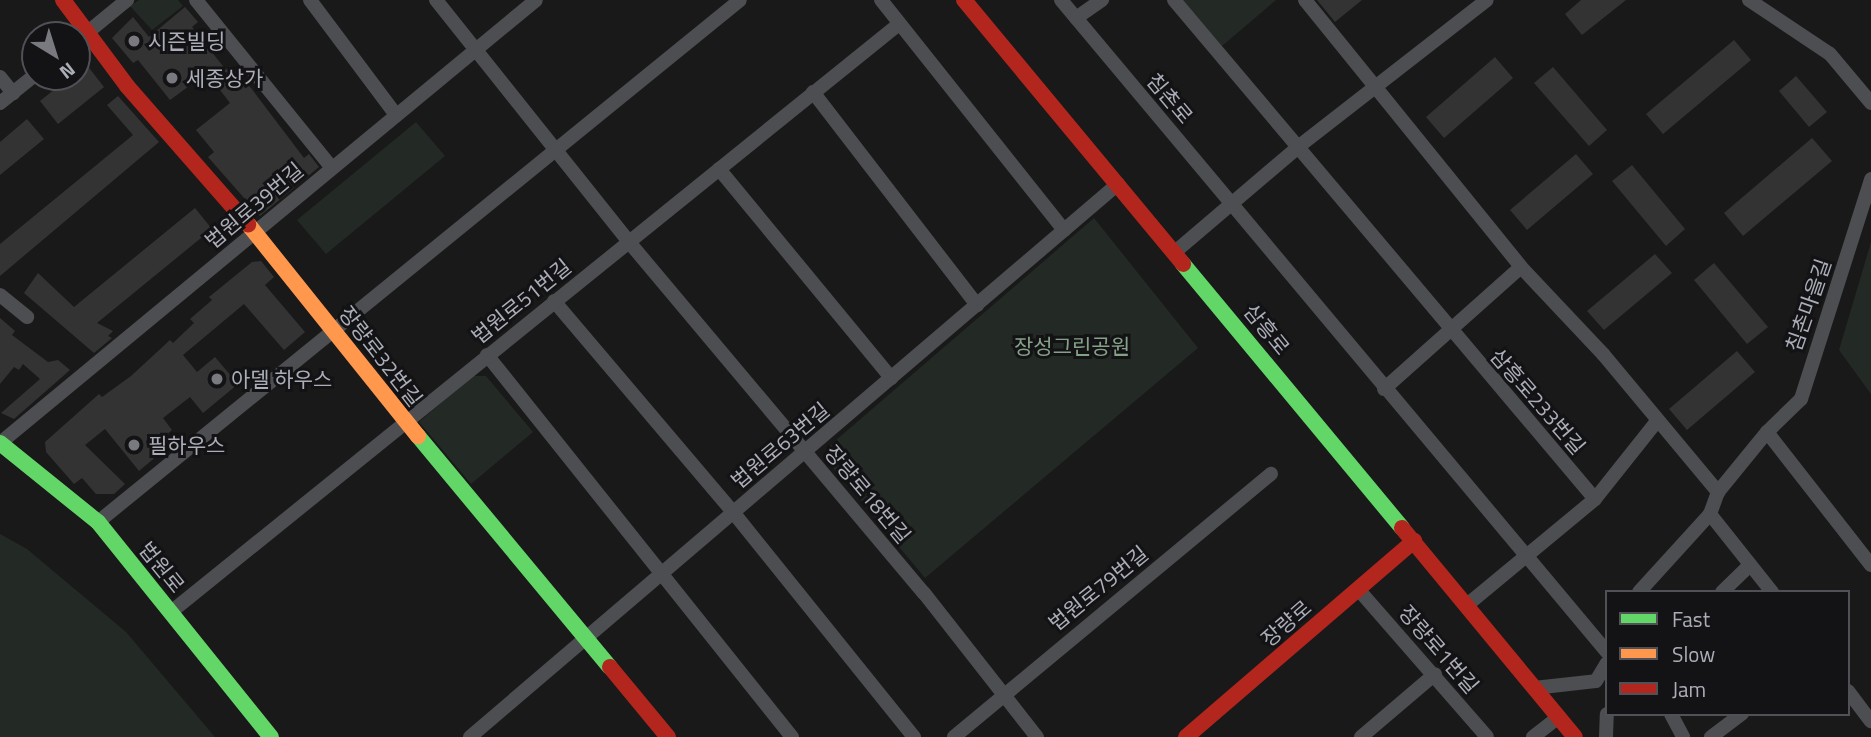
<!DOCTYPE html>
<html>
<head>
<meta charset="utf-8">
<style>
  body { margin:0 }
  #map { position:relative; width:1871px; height:737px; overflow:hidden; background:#191919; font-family:"Titillium Web","Noto Sans KR",sans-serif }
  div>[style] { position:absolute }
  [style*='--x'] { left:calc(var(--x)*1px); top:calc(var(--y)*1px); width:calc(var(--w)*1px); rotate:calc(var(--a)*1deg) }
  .green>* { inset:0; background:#232924 }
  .building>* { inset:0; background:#333334 }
  .street>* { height:14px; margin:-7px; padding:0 7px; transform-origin:7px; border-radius:7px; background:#4d4e51 }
  .fast>* { height:16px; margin:-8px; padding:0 8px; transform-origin:8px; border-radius:8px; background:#63d668 }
  .slow>* { height:16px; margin:-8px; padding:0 8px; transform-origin:8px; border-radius:8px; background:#ff974d }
  .jam>* { height:16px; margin:-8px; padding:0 8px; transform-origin:8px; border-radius:8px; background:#b3261e }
  .dots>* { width:19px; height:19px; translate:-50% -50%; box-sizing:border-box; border:4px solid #131315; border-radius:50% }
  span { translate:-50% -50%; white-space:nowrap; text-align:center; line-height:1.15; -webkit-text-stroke:6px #131315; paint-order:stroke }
  .poi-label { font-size:21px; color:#abaeb8 }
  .left { translate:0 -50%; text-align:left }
  .street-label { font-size:21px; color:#abaeb8 }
  .park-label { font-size:21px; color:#85a188 }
  .legend { position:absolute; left:1605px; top:590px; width:245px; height:126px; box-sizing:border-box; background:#131315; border:2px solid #505156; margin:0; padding:9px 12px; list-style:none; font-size:21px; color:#abaeb8 }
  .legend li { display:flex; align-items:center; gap:14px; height:35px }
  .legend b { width:35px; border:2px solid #505156 }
  .north { position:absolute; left:21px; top:21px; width:70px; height:70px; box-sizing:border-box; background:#131315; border:2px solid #505156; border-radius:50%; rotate:142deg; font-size:19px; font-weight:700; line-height:28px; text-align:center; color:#abaeb8 }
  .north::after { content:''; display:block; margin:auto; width:24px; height:32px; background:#787a80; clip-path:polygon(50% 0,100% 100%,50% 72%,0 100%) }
</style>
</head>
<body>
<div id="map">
  <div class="green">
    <i style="clip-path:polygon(139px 0,178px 0,183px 6px,152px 30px,130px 6px)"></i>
    <i style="clip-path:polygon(1183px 0,1276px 0,1222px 46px)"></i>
    <i style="clip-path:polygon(416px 122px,445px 156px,326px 254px,297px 220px)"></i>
    <i style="clip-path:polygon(1094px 218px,1198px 348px,925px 578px,825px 458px,828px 447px)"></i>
    <i style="clip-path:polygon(1871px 242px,1871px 394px,1839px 350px)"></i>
    <i style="clip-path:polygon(472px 376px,486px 376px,533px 432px,471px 484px,419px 422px)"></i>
    <i style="clip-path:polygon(0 534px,27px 549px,126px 632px,215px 737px,0 737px)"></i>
  </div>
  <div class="building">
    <i style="clip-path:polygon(1317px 0,1362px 0,1335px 22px)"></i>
    <i style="clip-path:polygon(1581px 0,1626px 0,1582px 35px,1565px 14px)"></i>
    <i style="clip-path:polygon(185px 7px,198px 22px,192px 27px,226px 70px,230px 66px,251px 88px,304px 158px,309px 154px,319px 167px,260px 216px,208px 157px,214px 152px,196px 130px,230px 103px,207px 73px,170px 100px,138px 60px,133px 63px,112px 38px,133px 17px,149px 37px)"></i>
    <i style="clip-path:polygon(1734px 40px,1751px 60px,1663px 134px,1646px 114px)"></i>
    <i style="clip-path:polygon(1495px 57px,1513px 78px,1444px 138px,1426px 117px)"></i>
    <i style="clip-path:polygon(86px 64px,104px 87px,58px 124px,40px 101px,70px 77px,77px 77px)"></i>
    <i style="clip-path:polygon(1553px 67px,1607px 130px,1589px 146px,1534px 83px)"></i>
    <i style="clip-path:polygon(1796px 76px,1827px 112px,1809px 127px,1779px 91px)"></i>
    <i style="clip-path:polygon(118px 96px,159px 142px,0 276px,0 244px,133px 135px,107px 105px)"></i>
    <i style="clip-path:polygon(27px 119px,44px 139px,0 175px,0 142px)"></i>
    <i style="clip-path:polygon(1812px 138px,1832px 161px,1743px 236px,1724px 213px)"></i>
    <i style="clip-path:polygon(1576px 154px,1593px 174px,1527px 230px,1510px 210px)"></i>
    <i style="clip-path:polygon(1632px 165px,1685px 229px,1666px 246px,1612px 181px)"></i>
    <i style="clip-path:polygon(195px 208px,212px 229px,97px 323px,113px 331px,108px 336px,112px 338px,94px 353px,24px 293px,38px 273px,74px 307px)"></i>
    <i style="clip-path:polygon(1655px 254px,1672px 273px,1604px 330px,1587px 311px)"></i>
    <i style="clip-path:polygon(261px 261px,274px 277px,265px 285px,305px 332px,284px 350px,244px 304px,183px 355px,197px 372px,215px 357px,238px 384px,203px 413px,190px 397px,163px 418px,172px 430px,152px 447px,158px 455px,139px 471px,105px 429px,85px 445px,125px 484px,114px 494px,96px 494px,82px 478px,74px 484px,46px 452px,45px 442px,99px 394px,102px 397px,131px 376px,170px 340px,173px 343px,194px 323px,190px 319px,212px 300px,209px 297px,252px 262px)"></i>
    <i style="clip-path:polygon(1714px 263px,1768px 327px,1747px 344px,1694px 280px)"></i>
    <i style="clip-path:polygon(0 318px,15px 331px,12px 335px,48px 362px,58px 360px,70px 370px,14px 419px,1px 413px,40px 379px,23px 364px,19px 370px,14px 367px,0 384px)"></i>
    <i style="clip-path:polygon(1737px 351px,1755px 372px,1687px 430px,1669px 409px)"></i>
  </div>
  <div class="street">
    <i style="--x:196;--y:0;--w:216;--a:51"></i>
    <i style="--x:310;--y:0;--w:144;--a:53.2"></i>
    <i style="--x:436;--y:0;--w:310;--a:51.4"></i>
    <i style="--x:629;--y:242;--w:459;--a:50"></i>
    <i style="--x:924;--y:593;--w:183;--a:51.9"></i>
    <i style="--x:881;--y:0;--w:294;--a:51.5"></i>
    <i style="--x:1061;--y:0;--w:850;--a:50.06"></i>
    <i style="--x:1174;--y:0;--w:653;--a:49.85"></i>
    <i style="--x:1305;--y:0;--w:343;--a:51"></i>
    <i style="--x:1521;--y:267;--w:120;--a:46.7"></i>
    <i style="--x:1603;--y:354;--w:180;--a:50.2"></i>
    <i style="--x:1749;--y:0;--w:97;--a:33.7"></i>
    <i style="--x:1830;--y:54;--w:64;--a:50.1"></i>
    <i style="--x:1076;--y:18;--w:32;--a:-35"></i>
    <i style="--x:77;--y:41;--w:65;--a:-39.4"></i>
    <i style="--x:0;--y:77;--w:21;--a:51"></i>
    <i style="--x:813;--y:92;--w:269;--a:52.4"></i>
    <i style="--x:0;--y:103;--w:45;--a:-38.7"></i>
    <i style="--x:719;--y:169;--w:271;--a:50.5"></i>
    <i style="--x:1176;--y:251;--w:160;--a:-40.4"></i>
    <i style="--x:1298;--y:147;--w:239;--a:-37.9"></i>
    <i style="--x:0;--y:295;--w:35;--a:39"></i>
    <i style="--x:554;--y:301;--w:277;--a:49.7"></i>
    <i style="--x:733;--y:512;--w:289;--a:51.2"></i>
    <i style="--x:487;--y:355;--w:489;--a:51.4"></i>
    <i style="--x:1384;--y:389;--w:183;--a:-41.7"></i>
    <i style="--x:1767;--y:432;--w:169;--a:52"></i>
    <i style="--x:0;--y:443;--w:695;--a:-39.57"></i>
    <i style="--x:1710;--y:514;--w:100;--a:51.5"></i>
    <i style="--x:98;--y:522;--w:827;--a:-39.11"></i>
    <i style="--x:1358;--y:589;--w:196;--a:48.9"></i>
    <i style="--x:1639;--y:592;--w:105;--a:-47.7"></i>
    <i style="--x:1710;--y:514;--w:23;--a:-70"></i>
    <i style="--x:1718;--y:492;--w:77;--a:-50.8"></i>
    <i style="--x:1767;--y:432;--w:47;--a:-44.1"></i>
    <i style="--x:1801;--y:399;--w:231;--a:-72.3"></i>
    <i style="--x:1722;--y:592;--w:39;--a:-44"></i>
    <i style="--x:1467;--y:605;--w:166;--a:-39.6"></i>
    <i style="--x:1595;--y:499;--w:100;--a:-51.5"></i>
    <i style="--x:171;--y:612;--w:936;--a:-38.93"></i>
    <i style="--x:1534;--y:688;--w:62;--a:-6.4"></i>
    <i style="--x:1596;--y:681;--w:21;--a:-59"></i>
    <i style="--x:1848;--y:691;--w:38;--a:53"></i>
    <i style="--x:1671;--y:714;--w:26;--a:62"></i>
    <i style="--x:470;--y:737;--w:852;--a:-40.48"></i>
    <i style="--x:954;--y:737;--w:412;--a:-39.7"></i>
    <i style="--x:1361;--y:737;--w:97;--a:-40.4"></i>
    <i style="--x:1533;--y:737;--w:33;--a:-38"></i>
    <i style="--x:1606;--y:737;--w:23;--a:-88"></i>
    <i style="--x:1711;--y:737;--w:39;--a:-37"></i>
  </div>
  <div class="fast">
    <i style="--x:1183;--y:264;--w:343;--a:50.3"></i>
    <i style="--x:418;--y:436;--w:300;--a:50.3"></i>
    <i style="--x:0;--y:443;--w:126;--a:38.9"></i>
    <i style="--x:98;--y:522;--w:276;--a:51.2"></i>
  </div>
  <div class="slow">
    <i style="--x:248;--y:224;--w:272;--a:51.3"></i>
  </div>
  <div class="jam">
    <i style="--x:63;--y:0;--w:107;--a:53.3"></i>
    <i style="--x:127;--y:86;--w:184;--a:48.8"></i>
    <i style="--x:964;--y:0;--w:343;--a:50.3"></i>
    <i style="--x:1402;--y:528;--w:271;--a:50.4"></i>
    <i style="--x:610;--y:667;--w:91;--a:50.4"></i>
    <i style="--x:1186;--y:737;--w:301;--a:-40.7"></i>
  </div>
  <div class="dots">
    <i style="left:134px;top:41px;background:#787a80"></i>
    <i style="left:172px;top:78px;background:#787a80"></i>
    <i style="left:217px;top:379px;background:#787a80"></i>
    <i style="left:134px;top:445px;background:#787a80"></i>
  </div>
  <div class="poi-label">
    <span class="left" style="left:148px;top:41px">시즌빌딩</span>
    <span class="left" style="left:186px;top:78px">세종상가</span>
    <span class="left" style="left:231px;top:379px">아델 하우스</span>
    <span class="left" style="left:148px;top:445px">필하우스</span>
  </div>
  <div class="street-label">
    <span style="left:1170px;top:98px;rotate:50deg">침촌로</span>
    <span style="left:254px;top:205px;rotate:-40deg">법원로39번길</span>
    <span style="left:521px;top:301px;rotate:-39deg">법원로51번길</span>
    <span style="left:1808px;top:305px;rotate:-71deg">침촌마을길</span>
    <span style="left:1267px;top:329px;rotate:51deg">삼흥로</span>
    <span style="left:381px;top:356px;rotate:52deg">장량로32번길</span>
    <span style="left:1538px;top:401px;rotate:49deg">삼흥로233번길</span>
    <span style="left:780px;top:445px;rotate:-40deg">법원로63번길</span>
    <span style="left:868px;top:494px;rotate:50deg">장량로18번길</span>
    <span style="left:162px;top:567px;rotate:51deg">법원로</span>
    <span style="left:1098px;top:588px;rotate:-39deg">법원로79번길</span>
    <span style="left:1286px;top:623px;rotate:-41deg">장량로</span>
    <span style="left:1439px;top:649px;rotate:49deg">장량로1번길</span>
  </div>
  <div class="park-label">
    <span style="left:1072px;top:346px">장성그린공원</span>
  </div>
  <ul class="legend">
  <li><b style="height:9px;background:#63d668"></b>Fast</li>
  <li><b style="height:9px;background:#ff974d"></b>Slow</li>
  <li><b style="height:9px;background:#b3261e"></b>Jam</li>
  </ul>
  <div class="north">N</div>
</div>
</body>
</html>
